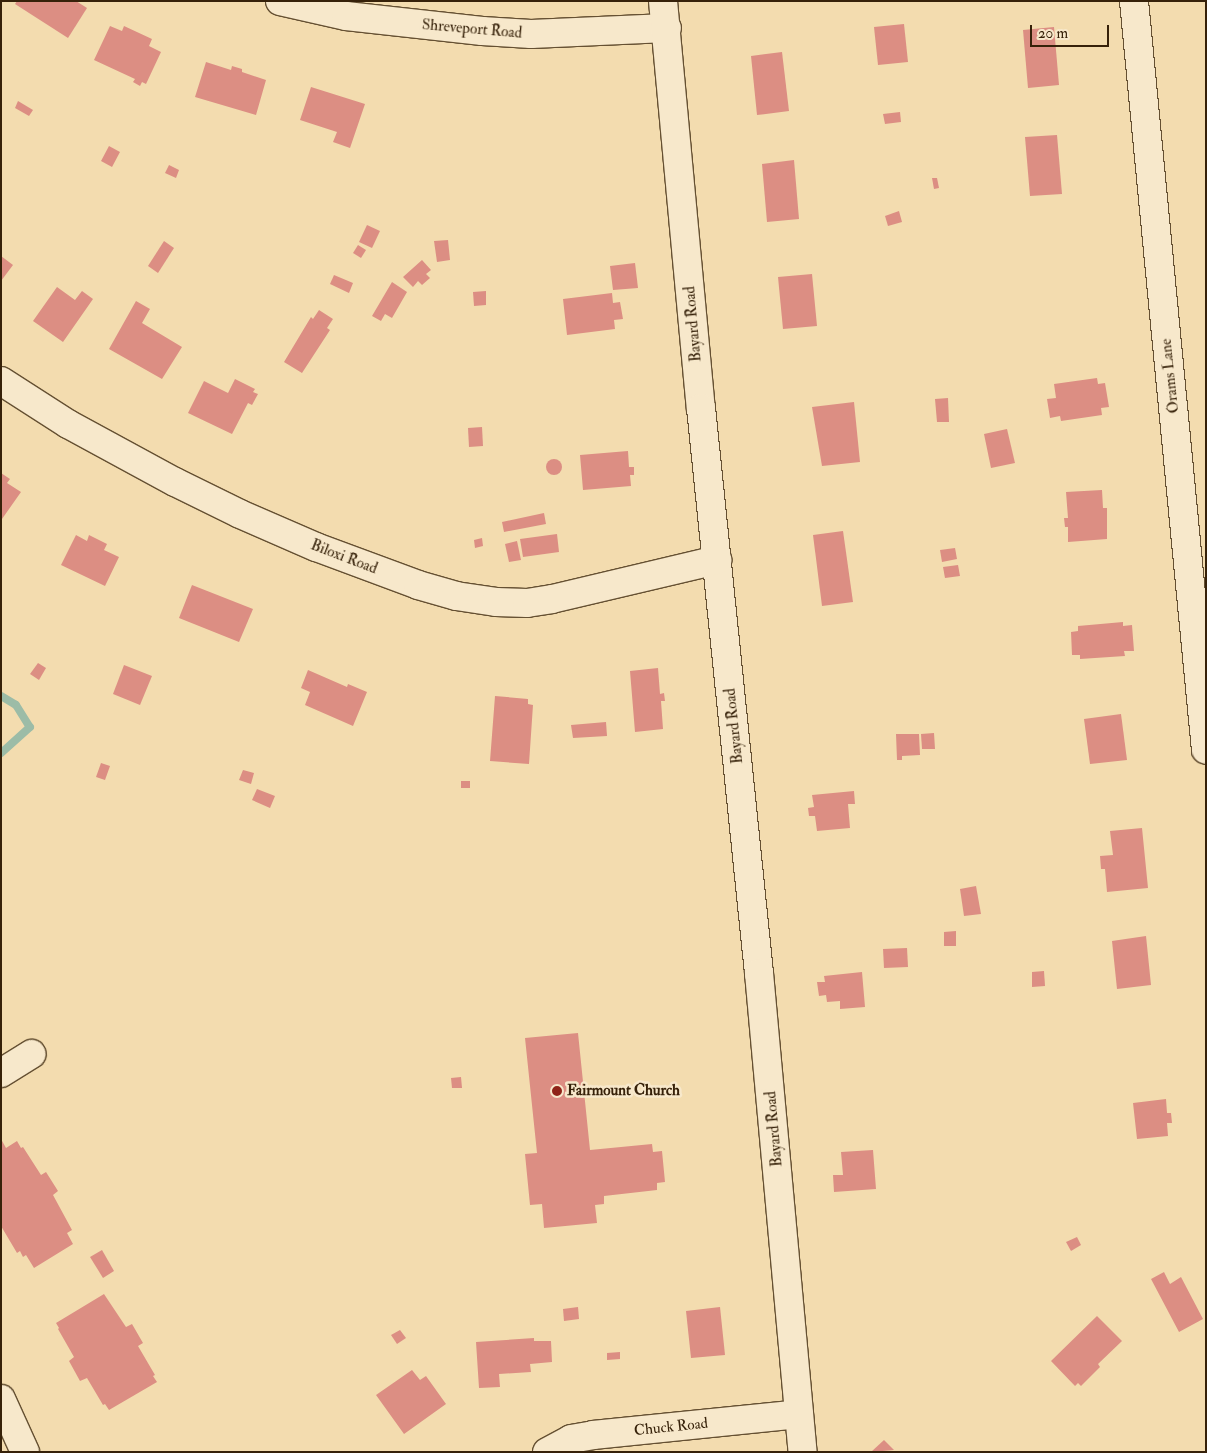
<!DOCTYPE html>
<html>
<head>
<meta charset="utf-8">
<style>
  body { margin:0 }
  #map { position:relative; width:1207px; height:1453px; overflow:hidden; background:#f3dcaf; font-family:"IM FELL Double Pica",serif }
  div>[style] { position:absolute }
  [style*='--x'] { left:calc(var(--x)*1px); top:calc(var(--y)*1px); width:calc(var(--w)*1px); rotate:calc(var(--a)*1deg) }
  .stream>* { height:8px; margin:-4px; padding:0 4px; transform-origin:4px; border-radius:4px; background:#9cbca7 }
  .building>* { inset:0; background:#dc8e83 }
  .round { border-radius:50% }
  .roads { filter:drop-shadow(1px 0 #655032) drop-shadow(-1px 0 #655032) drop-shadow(0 1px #655032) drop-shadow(0 -1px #655032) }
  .minor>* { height:28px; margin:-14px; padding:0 14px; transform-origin:14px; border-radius:14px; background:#f7e8cb }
  .dots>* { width:14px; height:14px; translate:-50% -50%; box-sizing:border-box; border:2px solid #f7e8cb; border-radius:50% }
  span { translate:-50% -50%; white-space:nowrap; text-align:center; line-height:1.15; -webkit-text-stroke:5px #f7e8cb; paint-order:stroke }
  .street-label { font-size:15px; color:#362109 }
  .poi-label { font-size:15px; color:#362109; font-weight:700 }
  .left { translate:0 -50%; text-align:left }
  .frame { position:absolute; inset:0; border:2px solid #362109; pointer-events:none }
  .scale { position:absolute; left:1030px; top:25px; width:79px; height:22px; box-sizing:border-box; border:2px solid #362109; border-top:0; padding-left:6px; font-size:15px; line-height:18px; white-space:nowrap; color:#362109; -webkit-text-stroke:4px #f7e8cb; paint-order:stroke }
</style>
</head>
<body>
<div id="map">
  <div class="stream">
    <i style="--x:1;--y:696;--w:17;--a:31"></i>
    <i style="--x:16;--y:705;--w:26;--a:58"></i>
    <i style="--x:30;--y:727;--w:39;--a:138"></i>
  </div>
  <div class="building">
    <i style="clip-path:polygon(17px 1px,76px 1px,87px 8px,68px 38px,15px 4px)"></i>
    <i style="clip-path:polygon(904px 24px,908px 62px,878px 65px,874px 27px)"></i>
    <i style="clip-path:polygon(110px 26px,122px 31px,124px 26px,152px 39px,149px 46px,161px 52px,146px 84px,142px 82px,140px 86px,133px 82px,135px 79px,94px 60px)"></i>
    <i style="clip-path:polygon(1054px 27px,1059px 85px,1028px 88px,1023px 30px)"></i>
    <i style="clip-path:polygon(782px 52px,789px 111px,757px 115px,751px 56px)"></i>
    <i style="clip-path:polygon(206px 62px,231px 70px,232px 66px,242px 69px,242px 72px,266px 80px,256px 115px,195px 97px)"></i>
    <i style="clip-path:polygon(311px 87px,365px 104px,350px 148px,333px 142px,337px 132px,300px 120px)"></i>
    <i style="clip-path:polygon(18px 101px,33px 110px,29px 116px,15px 108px)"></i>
    <i style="clip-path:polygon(900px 112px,901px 122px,885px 124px,883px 114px)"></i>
    <i style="clip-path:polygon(1057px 135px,1062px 194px,1030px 196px,1025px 137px)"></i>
    <i style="clip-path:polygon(109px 146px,120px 152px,112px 167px,101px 161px)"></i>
    <i style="clip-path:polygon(794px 160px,799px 219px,767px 222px,762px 164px)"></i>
    <i style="clip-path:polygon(169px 165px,179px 170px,176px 178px,165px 173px)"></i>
    <i style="clip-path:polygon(932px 178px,937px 178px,939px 188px,934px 189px)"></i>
    <i style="clip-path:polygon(899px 211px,902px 222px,888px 226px,885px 216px)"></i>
    <i style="clip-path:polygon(367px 225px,380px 231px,372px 248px,359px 242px)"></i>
    <i style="clip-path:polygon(448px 240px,450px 260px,437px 262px,434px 241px)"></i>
    <i style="clip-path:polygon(164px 241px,174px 248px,158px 273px,148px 266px)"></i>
    <i style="clip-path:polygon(358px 245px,366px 250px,361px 258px,353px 253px)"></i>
    <i style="clip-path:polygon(1px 256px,13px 265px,1px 281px)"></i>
    <i style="clip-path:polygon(422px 260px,431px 270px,426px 274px,430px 278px,422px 285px,418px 281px,413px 287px,403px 277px)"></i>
    <i style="clip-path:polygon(635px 263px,638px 288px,613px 290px,610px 266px)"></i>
    <i style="clip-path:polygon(812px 274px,817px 326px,783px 329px,778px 277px)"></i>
    <i style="clip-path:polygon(334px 275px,353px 283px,349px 293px,330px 284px)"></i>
    <i style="clip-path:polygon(392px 282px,407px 292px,392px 318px,385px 314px,381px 321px,372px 316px)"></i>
    <i style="clip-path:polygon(57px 287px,75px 300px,82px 291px,93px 299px,63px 342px,33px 321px)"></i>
    <i style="clip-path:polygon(486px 291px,486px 305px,474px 306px,473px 292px)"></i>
    <i style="clip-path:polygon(612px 293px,613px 303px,620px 302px,623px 319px,614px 320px,615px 329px,567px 335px,563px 299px)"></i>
    <i style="clip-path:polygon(136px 301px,150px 309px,142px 323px,182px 347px,162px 379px,109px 349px)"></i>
    <i style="clip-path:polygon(319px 310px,333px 319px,327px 328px,330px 330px,302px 373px,284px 362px,311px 317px,313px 319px)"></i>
    <i style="clip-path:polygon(1097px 378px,1098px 384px,1105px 383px,1109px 407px,1101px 408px,1102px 415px,1061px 421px,1060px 416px,1050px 418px,1047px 399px,1056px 398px,1054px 384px)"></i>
    <i style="clip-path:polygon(235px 379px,255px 389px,253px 392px,258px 394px,252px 405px,248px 403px,232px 434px,188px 413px,204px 381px,228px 393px)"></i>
    <i style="clip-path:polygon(948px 398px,949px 422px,937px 422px,935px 399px)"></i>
    <i style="clip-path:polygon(854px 402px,860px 462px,822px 466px,812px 407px)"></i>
    <i style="clip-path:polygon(482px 427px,483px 446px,469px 447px,468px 428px)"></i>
    <i style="clip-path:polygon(1007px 429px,1015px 463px,991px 468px,984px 434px)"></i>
    <i style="clip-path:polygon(628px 451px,629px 467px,634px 467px,634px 475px,630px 475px,631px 486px,583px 490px,580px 455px)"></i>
    <i class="round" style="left:546px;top:459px;width:16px;height:16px"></i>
    <i style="clip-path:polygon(1px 473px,10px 479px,7px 483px,21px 492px,2px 519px)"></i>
    <i style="clip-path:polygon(1102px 490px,1103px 508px,1107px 508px,1107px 539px,1068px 542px,1068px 527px,1065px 527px,1064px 518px,1068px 518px,1066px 492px)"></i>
    <i style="clip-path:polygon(544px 513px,546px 524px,504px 532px,502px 522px)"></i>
    <i style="clip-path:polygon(843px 531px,853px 602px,822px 606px,813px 535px)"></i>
    <i style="clip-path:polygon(557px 534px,559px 552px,523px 557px,520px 539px)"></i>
    <i style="clip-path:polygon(76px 535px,87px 541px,89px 535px,107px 544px,104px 550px,119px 557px,105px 586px,61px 565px)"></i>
    <i style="clip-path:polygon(482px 538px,483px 546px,475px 548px,474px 540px)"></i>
    <i style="clip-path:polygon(517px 541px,521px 560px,509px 562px,505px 544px)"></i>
    <i style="clip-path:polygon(955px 548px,957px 559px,942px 562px,940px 550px)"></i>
    <i style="clip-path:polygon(958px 565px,960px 576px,945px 578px,943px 567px)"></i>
    <i style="clip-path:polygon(192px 585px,253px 609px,239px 642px,179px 618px)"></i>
    <i style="clip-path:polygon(1123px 622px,1123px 626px,1132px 625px,1134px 651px,1124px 651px,1125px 656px,1080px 659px,1080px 655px,1072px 655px,1071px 632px,1078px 631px,1078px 626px)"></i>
    <i style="clip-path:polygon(38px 663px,46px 668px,39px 680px,30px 674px)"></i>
    <i style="clip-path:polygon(124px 665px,152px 676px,140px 705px,113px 694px)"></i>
    <i style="clip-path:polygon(658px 668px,660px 694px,664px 693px,665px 701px,661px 701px,663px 729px,635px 732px,630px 671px)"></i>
    <i style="clip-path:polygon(308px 670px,347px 687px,348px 684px,367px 692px,353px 726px,305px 705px,310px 692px,301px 688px)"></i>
    <i style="clip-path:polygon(495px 696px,528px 699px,528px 704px,533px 705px,529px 764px,490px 761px)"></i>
    <i style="clip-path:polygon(1121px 714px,1127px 760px,1090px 764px,1084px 719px)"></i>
    <i style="clip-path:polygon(606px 722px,607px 736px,573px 738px,571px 725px)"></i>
    <i style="clip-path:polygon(934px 733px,935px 749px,922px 749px,921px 734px)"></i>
    <i style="clip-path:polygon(896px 734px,919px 734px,920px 755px,902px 756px,902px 760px,897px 760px)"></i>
    <i style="clip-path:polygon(101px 763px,110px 766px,105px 780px,96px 777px)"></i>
    <i style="clip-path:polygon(243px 770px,254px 773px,251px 784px,239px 780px)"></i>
    <i style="clip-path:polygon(461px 781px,470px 781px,470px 788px,461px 788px)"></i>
    <i style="clip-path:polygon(257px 789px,275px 796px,270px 808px,252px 800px)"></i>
    <i style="clip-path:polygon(854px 791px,855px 804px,848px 804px,850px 828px,817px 831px,815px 816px,809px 816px,808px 808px,814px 807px,812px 795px)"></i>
    <i style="clip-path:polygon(1142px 828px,1148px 888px,1107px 892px,1105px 869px,1101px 869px,1100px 856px,1113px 855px,1110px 831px)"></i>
    <i style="clip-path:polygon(976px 886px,981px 914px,964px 916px,960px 889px)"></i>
    <i style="clip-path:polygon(956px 931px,956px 946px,944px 946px,944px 932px)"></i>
    <i style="clip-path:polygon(1146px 936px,1151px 985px,1117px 989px,1112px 941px)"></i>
    <i style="clip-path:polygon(907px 948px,908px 967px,884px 968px,883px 949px)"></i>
    <i style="clip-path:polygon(1044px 971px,1045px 986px,1032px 987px,1032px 972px)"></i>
    <i style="clip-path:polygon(862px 972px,865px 1007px,840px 1009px,840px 1001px,827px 1002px,826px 995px,819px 996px,817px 982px,825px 982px,824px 976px)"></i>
    <i style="clip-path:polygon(578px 1033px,590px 1150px,652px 1144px,653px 1152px,662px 1151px,665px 1182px,657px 1183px,657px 1190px,604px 1196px,604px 1204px,595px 1205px,597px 1223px,544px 1228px,542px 1204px,530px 1205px,525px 1154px,537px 1153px,525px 1038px)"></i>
    <i style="clip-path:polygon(461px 1077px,462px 1088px,452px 1088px,451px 1078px)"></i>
    <i style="clip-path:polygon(1166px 1099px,1167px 1113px,1171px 1113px,1172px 1123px,1167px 1123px,1168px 1136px,1137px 1139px,1133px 1103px)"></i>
    <i style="clip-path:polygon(1px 1139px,6px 1148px,17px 1141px,21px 1148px,23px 1147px,41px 1175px,46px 1172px,58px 1191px,53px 1195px,72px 1230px,67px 1233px,73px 1244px,34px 1268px,26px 1255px,23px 1257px,20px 1251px,17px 1253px,1px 1226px)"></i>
    <i style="clip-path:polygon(873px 1150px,876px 1189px,834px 1192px,833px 1175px,843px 1175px,841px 1152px)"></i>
    <i style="clip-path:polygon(1077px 1237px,1081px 1245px,1071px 1251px,1066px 1242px)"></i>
    <i style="clip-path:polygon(102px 1250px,114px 1271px,103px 1278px,90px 1257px)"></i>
    <i style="clip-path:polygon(1164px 1272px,1170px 1284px,1181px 1277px,1203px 1319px,1179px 1332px,1151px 1279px)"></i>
    <i style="clip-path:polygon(104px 1294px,126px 1327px,132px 1324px,143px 1343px,138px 1346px,155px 1375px,153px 1376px,157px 1382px,109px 1410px,105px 1404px,103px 1405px,87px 1378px,80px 1381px,69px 1361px,74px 1357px,58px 1329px,59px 1328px,56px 1323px)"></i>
    <i style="clip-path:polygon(578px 1307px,579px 1319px,564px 1321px,563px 1309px)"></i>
    <i style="clip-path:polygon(720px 1307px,725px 1355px,691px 1358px,686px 1311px)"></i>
    <i style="clip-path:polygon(1097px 1316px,1122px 1341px,1098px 1364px,1100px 1367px,1081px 1386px,1078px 1383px,1075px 1386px,1051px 1361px)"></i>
    <i style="clip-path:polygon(400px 1330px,406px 1338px,397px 1344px,391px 1335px)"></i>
    <i style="clip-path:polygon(534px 1338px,534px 1341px,551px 1341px,552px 1362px,530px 1364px,531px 1372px,499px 1374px,500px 1387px,479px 1388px,476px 1342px)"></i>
    <i style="clip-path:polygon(620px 1352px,620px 1359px,607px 1360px,607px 1353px)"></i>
    <i style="clip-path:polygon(412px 1370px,420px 1380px,426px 1376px,446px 1404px,404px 1434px,376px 1395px)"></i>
    <i style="clip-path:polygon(884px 1440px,894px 1450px,871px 1452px)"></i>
  </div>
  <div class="roads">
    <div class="minor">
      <i style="--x:280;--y:1;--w:68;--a:12.8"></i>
      <i style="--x:346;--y:16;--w:137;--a:6.3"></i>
      <i style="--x:482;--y:31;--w:49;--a:3.5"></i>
      <i style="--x:531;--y:34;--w:136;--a:-2.5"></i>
      <i style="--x:663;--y:1;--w:409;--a:84.7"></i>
      <i style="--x:701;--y:408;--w:568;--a:84.14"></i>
      <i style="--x:759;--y:973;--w:481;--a:84.8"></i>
      <i style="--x:1134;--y:1;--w:752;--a:84.51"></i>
      <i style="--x:1;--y:381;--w:80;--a:32.7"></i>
      <i style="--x:68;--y:424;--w:122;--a:28.5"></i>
      <i style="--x:175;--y:482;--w:72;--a:26.2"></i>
      <i style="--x:240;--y:514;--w:83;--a:23.5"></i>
      <i style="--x:316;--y:547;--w:109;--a:20.4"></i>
      <i style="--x:418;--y:585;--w:40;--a:16"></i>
      <i style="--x:456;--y:596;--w:40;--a:8.5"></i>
      <i style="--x:496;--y:602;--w:31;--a:2"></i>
      <i style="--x:527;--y:603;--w:25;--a:-9"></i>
      <i style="--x:552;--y:599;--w:170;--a:-13.3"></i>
      <i style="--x:1;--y:1073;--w:36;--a:-32"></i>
      <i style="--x:1;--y:1399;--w:58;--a:65.6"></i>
      <i style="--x:547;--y:1452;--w:27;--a:-28"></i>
      <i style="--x:571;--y:1439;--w:22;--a:-10"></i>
      <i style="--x:593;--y:1435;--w:207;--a:-5.8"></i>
    </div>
  </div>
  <div class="dots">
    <i style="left:557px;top:1091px;background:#8f2418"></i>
  </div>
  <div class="street-label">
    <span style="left:472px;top:29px;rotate:5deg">Shreveport Road</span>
    <span style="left:693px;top:324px;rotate:-95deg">Bayard Road</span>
    <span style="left:1170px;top:376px;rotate:-96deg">Orams Lane</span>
    <span style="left:344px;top:557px;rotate:21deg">Biloxi Road</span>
    <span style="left:734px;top:726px;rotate:-96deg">Bayard Road</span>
    <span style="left:774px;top:1129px;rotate:-95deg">Bayard Road</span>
    <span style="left:671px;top:1427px;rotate:-6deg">Chuck Road</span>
  </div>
  <div class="poi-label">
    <span class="left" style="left:567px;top:1091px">Fairmount Church</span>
  </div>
  <div class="frame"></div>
  <div class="scale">20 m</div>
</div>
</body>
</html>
